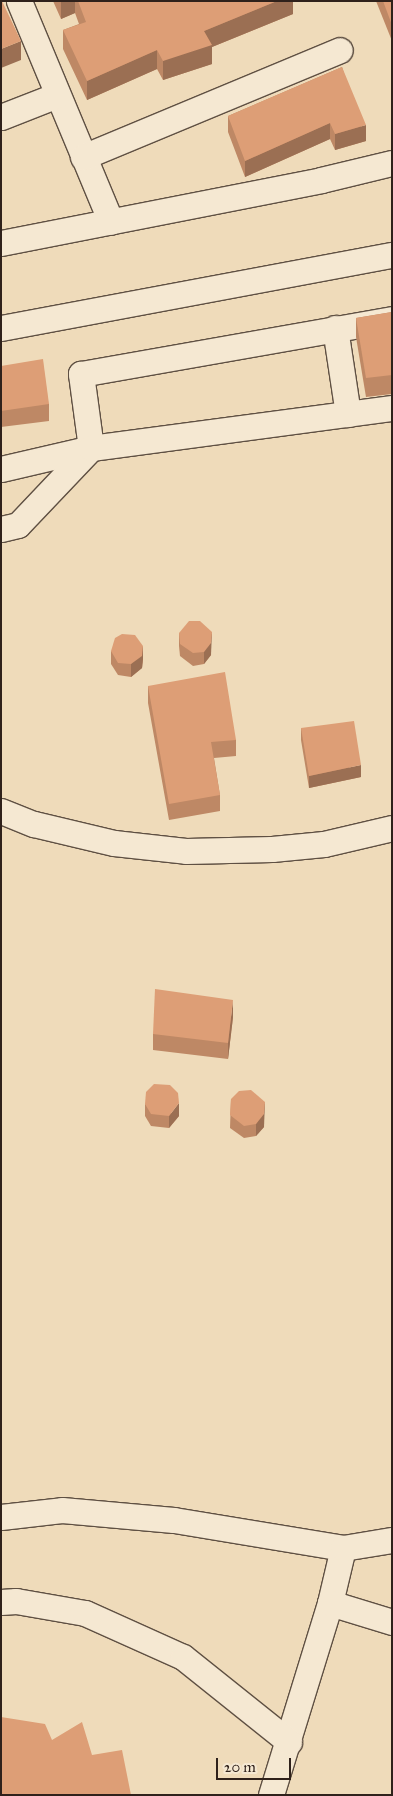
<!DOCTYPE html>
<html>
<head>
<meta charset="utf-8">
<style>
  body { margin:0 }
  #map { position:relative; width:393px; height:1796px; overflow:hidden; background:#efdbba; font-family:"IM FELL Great Primer",serif }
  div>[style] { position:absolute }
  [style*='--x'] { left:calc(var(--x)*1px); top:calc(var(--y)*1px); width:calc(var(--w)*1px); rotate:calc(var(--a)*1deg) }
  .roads { filter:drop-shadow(1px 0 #5f5043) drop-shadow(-1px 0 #5f5043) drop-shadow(0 1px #5f5043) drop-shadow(0 -1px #5f5043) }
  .minor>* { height:25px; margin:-12.5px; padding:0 12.5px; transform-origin:12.5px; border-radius:12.5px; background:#f5e8d2 }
  .wall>* { inset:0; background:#be8865 }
  .shaded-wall>* { inset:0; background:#9b6f53 }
  .building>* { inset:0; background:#dd9e76 }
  span { translate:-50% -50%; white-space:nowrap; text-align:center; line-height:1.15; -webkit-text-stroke:4px #f5e8d2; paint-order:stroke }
  .frame { position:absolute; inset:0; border:2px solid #2f211b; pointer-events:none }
  .scale { position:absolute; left:216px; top:1758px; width:75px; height:22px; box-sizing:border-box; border:2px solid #2f211b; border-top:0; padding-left:6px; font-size:15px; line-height:18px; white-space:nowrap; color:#2f211b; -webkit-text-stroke:4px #f5e8d2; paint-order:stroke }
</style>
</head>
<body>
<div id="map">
  <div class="roads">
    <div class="minor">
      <i style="--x:19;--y:1;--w:239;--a:67.4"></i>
      <i style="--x:1;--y:117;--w:60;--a:-21.4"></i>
      <i style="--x:83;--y:157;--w:278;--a:-22.6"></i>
      <i style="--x:1;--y:243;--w:326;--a:-11.1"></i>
      <i style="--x:321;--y:180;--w:73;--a:-13.5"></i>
      <i style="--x:1;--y:328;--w:398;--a:-10.6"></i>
      <i style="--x:335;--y:328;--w:87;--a:81.4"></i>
      <i style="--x:1;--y:469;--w:92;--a:-13.1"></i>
      <i style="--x:91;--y:448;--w:75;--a:-97.7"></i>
      <i style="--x:81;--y:374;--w:316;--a:-10"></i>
      <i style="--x:1;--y:529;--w:17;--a:-13"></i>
      <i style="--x:18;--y:525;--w:106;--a:-46.5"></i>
      <i style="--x:91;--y:448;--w:304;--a:-7.6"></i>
      <i style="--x:1;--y:811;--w:35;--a:22"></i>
      <i style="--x:34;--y:824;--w:82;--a:13.4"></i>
      <i style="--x:114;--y:843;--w:72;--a:6.3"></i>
      <i style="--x:186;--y:851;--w:86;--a:-1.3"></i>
      <i style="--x:272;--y:849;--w:52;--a:-5.5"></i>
      <i style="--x:324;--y:844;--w:70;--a:-13.2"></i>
      <i style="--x:1;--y:1517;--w:61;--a:-6.5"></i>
      <i style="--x:62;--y:1510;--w:112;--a:5.1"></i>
      <i style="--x:174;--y:1520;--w:171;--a:9.4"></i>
      <i style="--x:343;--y:1548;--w:57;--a:103.3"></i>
      <i style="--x:330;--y:1603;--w:201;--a:107.1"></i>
      <i style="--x:343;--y:1548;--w:50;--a:-9.3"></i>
      <i style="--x:1;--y:1602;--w:15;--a:-4"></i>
      <i style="--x:16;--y:1601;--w:70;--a:9.9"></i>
      <i style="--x:85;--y:1613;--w:107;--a:24.2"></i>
      <i style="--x:183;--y:1657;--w:136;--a:38.7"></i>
      <i style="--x:330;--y:1603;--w:65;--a:17"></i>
    </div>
  </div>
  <div class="wall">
    <i style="clip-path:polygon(53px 1px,293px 1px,293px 14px,212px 47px,212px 64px,163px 80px,157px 69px,87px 100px,63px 49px,63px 30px,79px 24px,75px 13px,61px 19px)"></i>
    <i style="clip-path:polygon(376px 1px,392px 1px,392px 41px)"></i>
    <i style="clip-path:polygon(342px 67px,366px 141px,335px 150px,330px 139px,245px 177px,228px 132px,228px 116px)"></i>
    <i style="clip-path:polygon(392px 312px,392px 394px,366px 397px,356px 337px,356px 318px)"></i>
    <i style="clip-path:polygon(1px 366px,49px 404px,49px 421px,1px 427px)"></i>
    <i style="clip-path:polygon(179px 633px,211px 655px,204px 664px,193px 666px,180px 656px,179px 646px)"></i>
    <i style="clip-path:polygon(111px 651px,143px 659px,142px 668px,131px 677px,118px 675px,111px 664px)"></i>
    <i style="clip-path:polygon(148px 686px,236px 740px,236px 756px,214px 758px,220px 795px,220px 811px,169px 820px,148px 703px)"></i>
    <i style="clip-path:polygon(301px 728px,361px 777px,309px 788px,301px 740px)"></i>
    <i style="clip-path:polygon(233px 1017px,228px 1059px,153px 1050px,153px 1034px)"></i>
    <i style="clip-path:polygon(231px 1099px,264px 1127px,256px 1136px,244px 1138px,230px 1128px)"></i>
    <i style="clip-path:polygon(145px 1104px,179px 1116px,169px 1128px,151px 1126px,145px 1116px)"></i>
  </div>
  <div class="shaded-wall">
    <i style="clip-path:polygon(61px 1px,75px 1px,75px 13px,61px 19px)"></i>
    <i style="clip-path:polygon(277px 1px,293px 1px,293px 14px,212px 47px,212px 64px,163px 80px,163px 61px,204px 31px)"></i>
    <i style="clip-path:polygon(21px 41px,21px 60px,1px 68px,1px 49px)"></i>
    <i style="clip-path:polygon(157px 50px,157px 69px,87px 100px,87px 81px)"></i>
    <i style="clip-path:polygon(330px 123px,330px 139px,245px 177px,245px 161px)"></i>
    <i style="clip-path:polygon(366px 125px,366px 141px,335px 150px,335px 134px)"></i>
    <i style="clip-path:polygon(212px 632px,211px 655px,204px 664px,204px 652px)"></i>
    <i style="clip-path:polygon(143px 646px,143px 659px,142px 668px,131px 677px,131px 664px)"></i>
    <i style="clip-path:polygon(361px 765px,361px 777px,309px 788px,309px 776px)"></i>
    <i style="clip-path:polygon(233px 1000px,233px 1017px,228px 1059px,228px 1043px)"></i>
    <i style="clip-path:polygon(265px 1102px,264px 1127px,256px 1136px,256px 1124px)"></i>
    <i style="clip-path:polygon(179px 1103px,179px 1116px,169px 1128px,169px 1116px)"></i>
  </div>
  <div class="building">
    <i style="clip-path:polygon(2px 1px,21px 41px,1px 49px,1px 2px)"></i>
    <i style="clip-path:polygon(78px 1px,277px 1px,204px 31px,212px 45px,163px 61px,157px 50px,87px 81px,63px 30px,86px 22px)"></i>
    <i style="clip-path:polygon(383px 1px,392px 1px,392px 25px)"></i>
    <i style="clip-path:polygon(342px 67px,366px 125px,335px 134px,330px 123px,245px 161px,228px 116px)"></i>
    <i style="clip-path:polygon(392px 312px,392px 375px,366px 378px,356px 318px)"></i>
    <i style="clip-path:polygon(43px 359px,49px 404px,1px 411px,1px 366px)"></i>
    <i style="clip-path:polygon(189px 621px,200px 621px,212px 632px,211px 643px,204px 652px,193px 653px,180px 644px,179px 633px)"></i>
    <i style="clip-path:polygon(122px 634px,135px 635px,143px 646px,142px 656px,131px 664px,118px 663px,111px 651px,115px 638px)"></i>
    <i style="clip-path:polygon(225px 672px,236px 740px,211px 742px,220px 795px,169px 804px,148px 686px)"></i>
    <i style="clip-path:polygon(354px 721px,361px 765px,309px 776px,301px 728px)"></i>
    <i style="clip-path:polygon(155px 989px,233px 1000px,228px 1043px,153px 1034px)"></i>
    <i style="clip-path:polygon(154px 1084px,170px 1085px,178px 1093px,179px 1103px,169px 1116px,151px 1114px,145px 1104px,146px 1092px)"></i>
    <i style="clip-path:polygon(251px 1090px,265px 1102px,264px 1114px,256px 1124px,244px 1126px,230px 1115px,231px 1099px,239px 1091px)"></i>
    <i style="clip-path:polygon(1px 1717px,45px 1724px,52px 1740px,82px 1722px,92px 1755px,122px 1750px,131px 1795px,1px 1795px)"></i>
  </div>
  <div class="frame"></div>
  <div class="scale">20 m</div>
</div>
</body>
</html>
